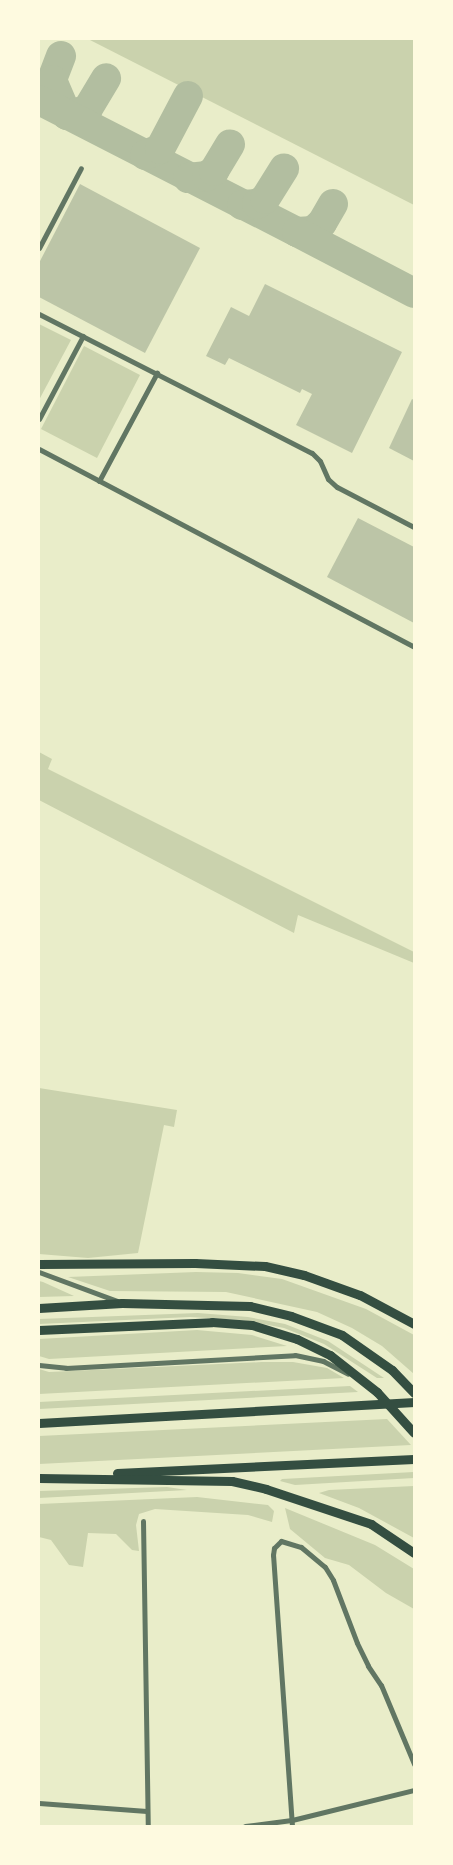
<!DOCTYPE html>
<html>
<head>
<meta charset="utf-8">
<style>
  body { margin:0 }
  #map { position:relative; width:453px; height:1865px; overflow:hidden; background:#e9edc9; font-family:"Exo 2",sans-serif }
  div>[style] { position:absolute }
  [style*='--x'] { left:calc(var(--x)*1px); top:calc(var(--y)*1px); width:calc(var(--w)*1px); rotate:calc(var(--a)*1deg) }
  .green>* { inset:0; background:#cad2ad }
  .taxiway>* { height:30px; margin:-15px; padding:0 15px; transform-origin:15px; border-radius:15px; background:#b2bea0 }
  .building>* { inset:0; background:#bcc5a7 }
  .minor>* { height:5px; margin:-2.5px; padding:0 2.5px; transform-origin:2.5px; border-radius:2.5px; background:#617663 }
  .primary>* { height:9px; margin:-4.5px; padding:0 4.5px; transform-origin:4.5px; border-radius:4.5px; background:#344e41 }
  span { translate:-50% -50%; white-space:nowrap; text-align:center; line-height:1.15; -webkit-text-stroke:4.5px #fefae0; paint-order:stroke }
  .frame { position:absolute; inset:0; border:40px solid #fefae0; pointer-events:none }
</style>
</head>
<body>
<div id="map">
  <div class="green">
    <i style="clip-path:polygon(88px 39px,414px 39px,414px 205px)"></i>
    <i style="clip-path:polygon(39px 324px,71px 340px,39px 400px)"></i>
    <i style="clip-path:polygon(84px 346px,140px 375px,97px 458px,41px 429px)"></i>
    <i style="clip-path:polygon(39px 752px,52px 759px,48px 769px,414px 952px,414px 963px,298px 915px,294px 933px,39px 800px)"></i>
    <i style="clip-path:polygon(39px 1088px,177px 1110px,174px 1127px,164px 1125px,138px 1253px,88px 1258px,39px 1254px)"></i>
    <i style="clip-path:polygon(196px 1272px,238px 1273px,282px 1279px,366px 1309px,414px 1335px,414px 1374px,382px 1346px,352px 1328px,317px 1312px,226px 1292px,110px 1291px,68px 1277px)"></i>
    <i style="clip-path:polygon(39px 1281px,43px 1282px,74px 1296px,39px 1297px)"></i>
    <i style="clip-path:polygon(198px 1313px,248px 1317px,285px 1324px,328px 1341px,384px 1378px,377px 1378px,324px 1344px,284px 1328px,243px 1320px,190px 1317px,39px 1324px,39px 1319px)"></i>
    <i style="clip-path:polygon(197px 1330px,252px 1335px,287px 1346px,49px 1359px,39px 1356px,39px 1339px)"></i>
    <i style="clip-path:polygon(262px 1362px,293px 1362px,327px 1368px,344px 1378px,39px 1394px,39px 1369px,49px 1372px)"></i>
    <i style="clip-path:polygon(350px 1386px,358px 1392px,39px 1409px,39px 1402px)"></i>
    <i style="clip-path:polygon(387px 1419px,411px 1445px,39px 1464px,39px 1436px)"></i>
    <i style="clip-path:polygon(414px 1472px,414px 1478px,295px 1485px,280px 1481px,282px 1479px)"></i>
    <i style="clip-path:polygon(414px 1486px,414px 1538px,359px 1508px,319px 1493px,329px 1490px)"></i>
    <i style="clip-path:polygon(167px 1487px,187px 1490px,39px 1498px,39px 1491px)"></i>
    <i style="clip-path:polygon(197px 1497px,268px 1505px,274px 1511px,272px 1522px,248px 1515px,155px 1509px,139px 1514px,136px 1525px,139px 1551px,132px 1550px,116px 1534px,88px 1533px,83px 1567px,69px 1565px,51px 1540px,39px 1537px,39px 1504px)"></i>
    <i style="clip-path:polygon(285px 1508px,375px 1545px,414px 1569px,414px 1609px,386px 1593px,349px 1565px,325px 1558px,290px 1529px)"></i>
  </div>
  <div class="taxiway">
    <i style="--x:61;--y:56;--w:26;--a:111"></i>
    <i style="--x:52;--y:80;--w:38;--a:67"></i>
    <i style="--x:67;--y:115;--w:21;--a:-14"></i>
    <i style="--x:87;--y:110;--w:37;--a:-59"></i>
    <i style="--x:39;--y:100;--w:290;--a:27.1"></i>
    <i style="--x:297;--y:232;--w:16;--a:-4"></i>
    <i style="--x:313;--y:231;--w:12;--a:-42"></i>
    <i style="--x:322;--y:223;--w:22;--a:-60"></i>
    <i style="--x:145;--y:155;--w:16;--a:-22"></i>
    <i style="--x:160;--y:149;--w:60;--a:-62.2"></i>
    <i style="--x:188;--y:178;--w:19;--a:-6"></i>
    <i style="--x:207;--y:176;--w:9;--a:-36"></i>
    <i style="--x:214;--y:171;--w:31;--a:-59"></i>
    <i style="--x:242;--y:205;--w:15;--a:-4"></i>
    <i style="--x:257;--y:204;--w:9;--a:-32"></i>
    <i style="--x:265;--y:199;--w:36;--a:-58"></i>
    <i style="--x:297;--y:232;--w:132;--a:27.5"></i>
  </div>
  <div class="building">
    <i style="clip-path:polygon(80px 184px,200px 248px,145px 353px,39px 297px,39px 263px)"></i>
    <i style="clip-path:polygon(265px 284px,402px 352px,352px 453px,296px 425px,312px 394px,302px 389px,300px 393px,229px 358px,225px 365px,206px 356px,231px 307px,249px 316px)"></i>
    <i style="clip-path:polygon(412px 399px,414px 400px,414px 461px,389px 448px)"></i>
    <i style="clip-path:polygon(358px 518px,414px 547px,414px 623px,327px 577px)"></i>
  </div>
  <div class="minor">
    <i style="--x:39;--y:248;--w:90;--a:-62.3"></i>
    <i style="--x:39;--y:314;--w:306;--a:27"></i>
    <i style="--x:312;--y:453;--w:11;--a:45"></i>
    <i style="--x:320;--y:461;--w:20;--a:66"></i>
    <i style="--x:328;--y:479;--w:12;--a:42"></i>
    <i style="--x:337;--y:487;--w:87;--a:27.5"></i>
    <i style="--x:39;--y:419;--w:94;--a:-62.1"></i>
    <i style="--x:39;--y:449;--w:424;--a:27.8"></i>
    <i style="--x:99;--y:481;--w:123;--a:-61.8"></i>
    <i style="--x:39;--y:1272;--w:83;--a:20.4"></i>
    <i style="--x:39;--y:1365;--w:27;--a:6"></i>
    <i style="--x:66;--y:1368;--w:229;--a:-3.2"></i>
    <i style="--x:295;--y:1355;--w:29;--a:12"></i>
    <i style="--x:323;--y:1361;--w:28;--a:27"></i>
    <i style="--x:143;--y:1521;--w:305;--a:89.1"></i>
    <i style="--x:39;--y:1803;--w:108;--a:4.2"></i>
    <i style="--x:245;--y:1826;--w:47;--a:-7.3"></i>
    <i style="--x:292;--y:1820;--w:126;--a:-13.8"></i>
    <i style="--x:292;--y:1826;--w:272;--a:-94"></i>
    <i style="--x:273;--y:1555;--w:7;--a:-82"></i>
    <i style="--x:274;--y:1548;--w:10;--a:-45"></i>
    <i style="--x:281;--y:1541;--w:21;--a:17"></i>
    <i style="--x:301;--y:1547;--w:31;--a:40"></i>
    <i style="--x:325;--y:1567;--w:15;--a:58"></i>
    <i style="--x:333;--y:1580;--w:67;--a:69.1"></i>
    <i style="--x:357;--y:1643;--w:25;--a:64"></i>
    <i style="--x:368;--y:1666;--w:23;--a:56"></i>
    <i style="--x:381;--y:1685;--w:86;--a:67.3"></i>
  </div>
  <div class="primary">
    <i style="--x:39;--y:1264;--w:156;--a:-0.4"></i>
    <i style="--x:195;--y:1263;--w:70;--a:2.5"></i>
    <i style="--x:265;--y:1266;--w:40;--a:13"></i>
    <i style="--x:304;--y:1275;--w:59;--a:19.7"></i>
    <i style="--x:360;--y:1295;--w:61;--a:28.2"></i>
    <i style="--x:39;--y:1308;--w:83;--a:-3.4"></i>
    <i style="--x:122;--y:1303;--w:128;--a:1.3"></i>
    <i style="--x:250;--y:1306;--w:42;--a:13.7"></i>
    <i style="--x:291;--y:1316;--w:54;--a:20.4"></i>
    <i style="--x:342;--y:1335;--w:61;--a:35"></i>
    <i style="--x:392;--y:1370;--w:32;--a:46"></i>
    <i style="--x:39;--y:1330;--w:173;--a:-2.6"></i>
    <i style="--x:212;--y:1322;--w:40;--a:4.3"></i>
    <i style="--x:252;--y:1325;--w:47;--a:17.3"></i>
    <i style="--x:297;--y:1339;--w:37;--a:26"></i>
    <i style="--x:330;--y:1355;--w:60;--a:38.2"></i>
    <i style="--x:377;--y:1392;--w:55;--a:47.9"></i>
    <i style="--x:39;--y:1423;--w:376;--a:-3.2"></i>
    <i style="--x:117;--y:1473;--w:297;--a:-2.7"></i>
    <i style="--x:39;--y:1478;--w:193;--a:0.9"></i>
    <i style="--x:232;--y:1481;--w:35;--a:13"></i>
    <i style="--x:266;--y:1489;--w:111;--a:18.4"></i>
    <i style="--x:371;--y:1524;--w:52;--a:34"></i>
  </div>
  <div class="frame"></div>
</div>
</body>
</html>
